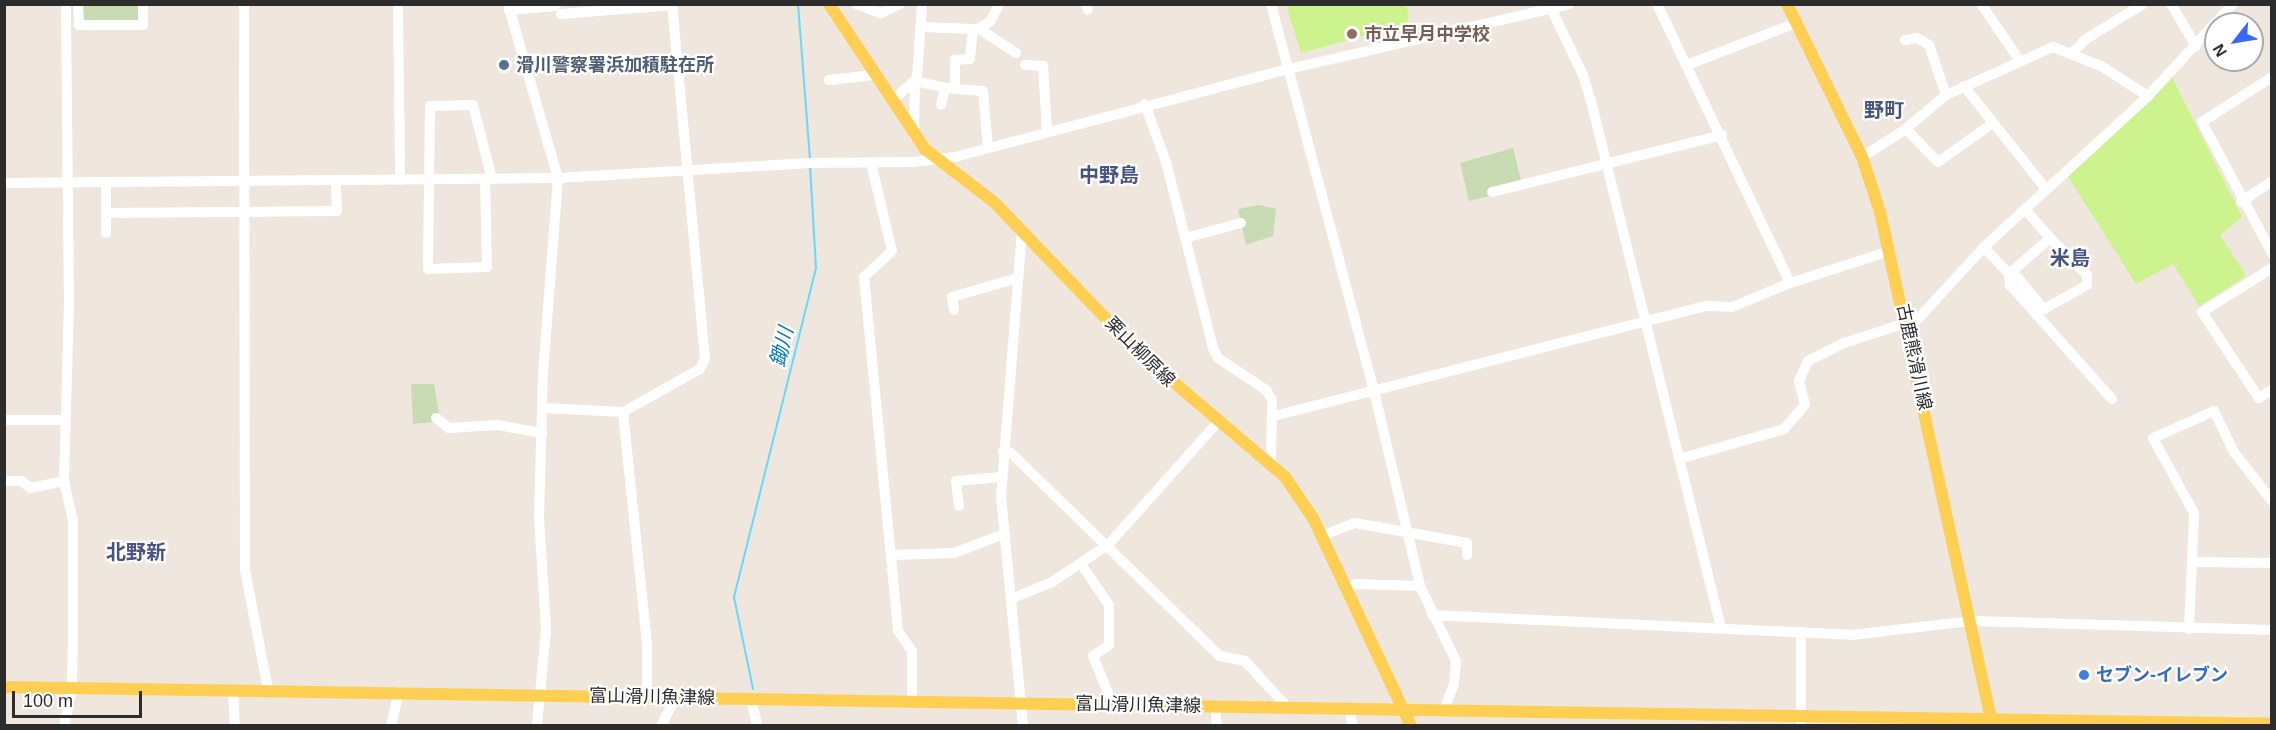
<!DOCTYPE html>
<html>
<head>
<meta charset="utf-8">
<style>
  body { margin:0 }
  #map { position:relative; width:2276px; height:730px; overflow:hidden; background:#efe6dd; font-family:Helvetica,"Noto Sans JP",sans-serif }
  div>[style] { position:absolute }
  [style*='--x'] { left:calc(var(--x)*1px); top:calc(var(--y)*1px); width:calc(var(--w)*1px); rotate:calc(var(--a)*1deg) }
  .cemetery>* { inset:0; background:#c8dbb2 }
  .pitch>* { inset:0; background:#cdf38f }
  .stream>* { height:2px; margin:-1px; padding:0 1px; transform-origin:1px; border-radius:1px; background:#66dafb }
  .minor>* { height:10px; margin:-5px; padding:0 5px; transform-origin:5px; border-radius:5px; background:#fff }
  .major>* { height:12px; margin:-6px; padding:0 6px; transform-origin:6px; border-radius:6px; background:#fecf52 }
  .dots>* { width:16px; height:16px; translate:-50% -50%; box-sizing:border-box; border:3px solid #fff; border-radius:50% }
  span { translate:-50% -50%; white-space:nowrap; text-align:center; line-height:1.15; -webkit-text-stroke:4.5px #fff; paint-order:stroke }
  .education-label { font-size:18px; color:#785e54; font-weight:700 }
  .left { translate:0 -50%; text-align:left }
  .service-label { font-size:18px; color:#4e5e75; font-weight:700 }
  .street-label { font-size:18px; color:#2c2c2c }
  .shop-label { font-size:18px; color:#366cbe; font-weight:700 }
  .neighbourhood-label { font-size:20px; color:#475482; font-weight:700 }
  .water-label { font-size:20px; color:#0078ac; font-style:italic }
  .frame { position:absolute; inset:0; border:6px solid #2c2c2c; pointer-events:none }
  .north { position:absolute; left:2204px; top:12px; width:60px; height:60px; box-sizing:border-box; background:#fff; border:2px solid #ababab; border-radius:50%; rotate:239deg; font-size:16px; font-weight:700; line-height:24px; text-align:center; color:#2c2c2c }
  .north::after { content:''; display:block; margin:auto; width:21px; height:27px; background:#3a67ff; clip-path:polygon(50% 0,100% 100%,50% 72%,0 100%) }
  .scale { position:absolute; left:12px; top:691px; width:130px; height:27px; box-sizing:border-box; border:3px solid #2c2c2c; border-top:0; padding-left:8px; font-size:18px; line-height:21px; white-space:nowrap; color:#2c2c2c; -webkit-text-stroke:4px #fff; paint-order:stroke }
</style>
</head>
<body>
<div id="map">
  <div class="cemetery">
    <i style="clip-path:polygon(76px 5px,147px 5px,147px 28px,77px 28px)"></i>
    <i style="clip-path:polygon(1513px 148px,1523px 188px,1469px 201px,1460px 163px)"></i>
    <i style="clip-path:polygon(1259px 205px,1276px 209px,1273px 236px,1246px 245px,1238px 209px)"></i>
    <i style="clip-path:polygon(411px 384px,434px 384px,439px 414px,435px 422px,413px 424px)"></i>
  </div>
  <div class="pitch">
    <i style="clip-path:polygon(1286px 5px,1406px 5px,1409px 16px,1407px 24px,1301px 53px)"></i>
    <i style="clip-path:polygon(2172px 77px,2242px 217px,2220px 235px,2246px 276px,2199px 306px,2173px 264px,2136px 284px,2067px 175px)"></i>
  </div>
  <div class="stream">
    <i style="--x:798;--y:4;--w:156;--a:85.6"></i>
    <i style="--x:753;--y:689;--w:94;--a:-101.7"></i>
    <i style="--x:734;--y:597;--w:340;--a:-76"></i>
    <i style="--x:816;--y:267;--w:101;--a:-93.4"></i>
  </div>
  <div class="minor">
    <i style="--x:78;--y:4;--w:21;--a:87"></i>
    <i style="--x:79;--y:25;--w:64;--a:0"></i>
    <i style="--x:143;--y:25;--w:21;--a:-90"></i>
    <i style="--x:244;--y:4;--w:566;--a:89.9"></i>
    <i style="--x:245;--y:570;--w:121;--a:79.1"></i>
    <i style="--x:398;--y:4;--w:176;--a:89.3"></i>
    <i style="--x:508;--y:4;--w:181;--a:74"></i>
    <i style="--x:558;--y:178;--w:196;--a:94.4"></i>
    <i style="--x:543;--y:373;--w:145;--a:91.6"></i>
    <i style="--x:539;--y:518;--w:112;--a:86.4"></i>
    <i style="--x:546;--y:630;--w:96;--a:95.4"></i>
    <i style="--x:856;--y:4;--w:27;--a:20"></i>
    <i style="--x:881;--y:13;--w:21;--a:-25"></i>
    <i style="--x:1086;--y:4;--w:6;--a:72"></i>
    <i style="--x:1271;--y:4;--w:400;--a:75.1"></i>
    <i style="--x:1374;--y:391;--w:200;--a:76.7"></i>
    <i style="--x:1420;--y:586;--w:83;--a:64.4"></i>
    <i style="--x:1456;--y:661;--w:23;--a:95"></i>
    <i style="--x:1454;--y:684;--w:28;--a:111"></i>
    <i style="--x:1549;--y:4;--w:79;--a:64.4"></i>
    <i style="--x:1583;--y:75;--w:31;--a:73"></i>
    <i style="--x:1592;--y:105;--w:539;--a:76.14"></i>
    <i style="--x:1657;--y:4;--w:309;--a:64.5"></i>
    <i style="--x:1981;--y:4;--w:69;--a:55.6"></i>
    <i style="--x:2171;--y:4;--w:49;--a:59.2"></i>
    <i style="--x:509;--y:10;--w:47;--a:-4.9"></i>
    <i style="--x:561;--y:14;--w:111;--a:-4.6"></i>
    <i style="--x:921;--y:27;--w:52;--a:2.2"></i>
    <i style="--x:973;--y:29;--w:30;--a:96"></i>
    <i style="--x:970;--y:59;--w:15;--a:176"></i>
    <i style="--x:955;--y:60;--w:29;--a:90"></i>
    <i style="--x:955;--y:89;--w:10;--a:-174"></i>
    <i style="--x:976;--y:30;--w:16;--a:-30"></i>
    <i style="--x:990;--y:22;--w:20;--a:-63"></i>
    <i style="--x:981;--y:30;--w:42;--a:33.3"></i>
    <i style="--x:1905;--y:40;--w:12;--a:-9"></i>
    <i style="--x:1917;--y:38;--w:14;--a:30"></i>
    <i style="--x:1929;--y:45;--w:53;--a:71.2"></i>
    <i style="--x:2073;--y:52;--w:18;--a:-45"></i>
    <i style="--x:2086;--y:39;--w:67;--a:-31.6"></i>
    <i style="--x:1025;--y:65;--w:18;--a:3"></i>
    <i style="--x:1043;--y:66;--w:66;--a:86.5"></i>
    <i style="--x:1687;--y:65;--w:117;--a:-21.1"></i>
    <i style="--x:2272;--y:77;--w:83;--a:147.3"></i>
    <i style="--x:2202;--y:122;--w:149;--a:61.9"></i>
    <i style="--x:829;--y:80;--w:45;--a:-6.3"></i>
    <i style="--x:1964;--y:86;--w:132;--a:51.5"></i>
    <i style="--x:955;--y:89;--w:28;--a:4"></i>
    <i style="--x:983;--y:91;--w:57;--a:85"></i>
    <i style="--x:892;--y:101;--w:34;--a:-43"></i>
    <i style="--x:917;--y:78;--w:74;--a:-86.1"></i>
    <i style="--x:1145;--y:104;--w:62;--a:70.1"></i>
    <i style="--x:1166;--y:162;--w:192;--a:75.8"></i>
    <i style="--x:1213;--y:348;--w:11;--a:63"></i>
    <i style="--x:1218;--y:358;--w:58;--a:33.7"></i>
    <i style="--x:1266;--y:390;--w:12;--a:59"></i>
    <i style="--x:1272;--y:400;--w:63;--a:90.9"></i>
    <i style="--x:1906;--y:129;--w:46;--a:45.9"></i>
    <i style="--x:1938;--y:162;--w:67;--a:-35.3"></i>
    <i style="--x:914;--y:136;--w:55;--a:-89"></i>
    <i style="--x:915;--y:81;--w:31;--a:13"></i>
    <i style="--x:945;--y:88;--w:17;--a:103"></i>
    <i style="--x:1862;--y:157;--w:49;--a:-32.4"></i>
    <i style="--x:1903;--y:131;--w:56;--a:-39.9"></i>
    <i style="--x:1946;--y:95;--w:117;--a:-24.2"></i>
    <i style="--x:2053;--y:47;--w:52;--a:21.6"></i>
    <i style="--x:2101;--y:66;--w:56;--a:32.6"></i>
    <i style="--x:871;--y:163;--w:90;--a:76.6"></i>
    <i style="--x:892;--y:251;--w:38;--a:137"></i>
    <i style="--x:864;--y:277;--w:356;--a:84.5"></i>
    <i style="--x:898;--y:631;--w:24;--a:55"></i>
    <i style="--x:912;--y:651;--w:50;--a:90"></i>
    <i style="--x:485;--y:179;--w:88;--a:88.7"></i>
    <i style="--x:487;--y:267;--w:59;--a:178.1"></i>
    <i style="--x:428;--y:269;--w:163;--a:-89.3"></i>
    <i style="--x:430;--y:106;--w:43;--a:-1.3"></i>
    <i style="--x:473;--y:105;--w:76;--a:75.6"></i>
    <i style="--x:4;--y:183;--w:554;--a:-0.52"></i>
    <i style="--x:558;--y:178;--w:249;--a:-3.4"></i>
    <i style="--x:807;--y:163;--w:106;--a:-0.5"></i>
    <i style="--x:913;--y:162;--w:42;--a:-6.8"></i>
    <i style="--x:955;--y:157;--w:345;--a:-14.8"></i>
    <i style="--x:1289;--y:69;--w:288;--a:-13"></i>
    <i style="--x:1492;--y:192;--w:237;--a:-13.9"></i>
    <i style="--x:2241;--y:202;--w:37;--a:-34"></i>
    <i style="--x:106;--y:213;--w:231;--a:-0.5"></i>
    <i style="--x:337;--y:211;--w:30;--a:-92"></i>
    <i style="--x:1022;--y:230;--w:268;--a:94.5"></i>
    <i style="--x:1001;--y:497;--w:230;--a:84.5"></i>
    <i style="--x:106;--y:233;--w:50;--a:-90"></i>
    <i style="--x:1185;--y:238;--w:58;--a:-15"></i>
    <i style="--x:1984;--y:247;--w:37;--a:47"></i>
    <i style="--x:2009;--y:274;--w:55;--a:-41.3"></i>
    <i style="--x:2050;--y:238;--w:38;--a:-131"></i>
    <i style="--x:2272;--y:268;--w:83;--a:147.8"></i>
    <i style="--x:2202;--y:312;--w:103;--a:56.5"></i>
    <i style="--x:2259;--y:398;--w:15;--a:-32"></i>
    <i style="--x:2012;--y:271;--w:50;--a:49.9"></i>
    <i style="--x:2044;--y:309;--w:49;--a:-29.2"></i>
    <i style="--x:2087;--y:285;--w:10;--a:-90"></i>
    <i style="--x:2087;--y:275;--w:52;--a:-135"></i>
    <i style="--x:2009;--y:274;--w:11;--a:85"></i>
    <i style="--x:2010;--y:285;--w:153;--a:48.2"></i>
    <i style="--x:954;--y:310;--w:13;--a:-99"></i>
    <i style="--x:952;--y:297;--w:69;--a:-16.1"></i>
    <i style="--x:543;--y:408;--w:80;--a:2.9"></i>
    <i style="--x:623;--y:412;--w:88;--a:-29.2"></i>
    <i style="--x:700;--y:369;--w:11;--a:-63"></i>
    <i style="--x:705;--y:359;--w:357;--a:-95.3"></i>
    <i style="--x:623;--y:412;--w:235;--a:84.1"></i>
    <i style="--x:647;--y:646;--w:51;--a:90"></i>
    <i style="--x:1274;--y:416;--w:447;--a:-14.3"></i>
    <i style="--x:1707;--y:306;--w:25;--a:2"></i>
    <i style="--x:1732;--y:307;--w:63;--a:-22.5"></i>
    <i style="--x:1790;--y:283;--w:105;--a:-17.7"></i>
    <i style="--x:436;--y:418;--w:16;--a:38"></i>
    <i style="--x:449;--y:428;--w:49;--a:-3.5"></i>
    <i style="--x:498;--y:425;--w:45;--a:10.3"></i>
    <i style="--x:4;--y:420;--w:61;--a:0"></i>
    <i style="--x:1003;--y:451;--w:8;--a:14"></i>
    <i style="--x:1011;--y:453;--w:291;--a:44.2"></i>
    <i style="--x:1220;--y:656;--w:25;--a:11"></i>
    <i style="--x:1245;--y:661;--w:64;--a:47.5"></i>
    <i style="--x:1679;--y:459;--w:109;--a:-15.9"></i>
    <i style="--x:1784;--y:429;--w:32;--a:-49"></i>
    <i style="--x:1805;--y:405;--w:25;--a:-104"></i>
    <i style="--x:1799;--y:381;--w:22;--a:-66"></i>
    <i style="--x:1808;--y:361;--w:40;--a:-26.6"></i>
    <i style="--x:1844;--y:343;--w:78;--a:-18"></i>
    <i style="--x:1918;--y:319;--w:98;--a:-47.5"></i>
    <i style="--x:1984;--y:247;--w:223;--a:-42.6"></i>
    <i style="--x:2148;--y:96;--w:125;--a:-47.3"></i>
    <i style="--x:4;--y:481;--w:17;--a:0"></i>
    <i style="--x:21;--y:481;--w:12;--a:35"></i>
    <i style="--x:31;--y:488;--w:34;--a:-12"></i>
    <i style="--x:959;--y:506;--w:25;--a:-97"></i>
    <i style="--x:956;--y:481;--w:46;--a:-5"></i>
    <i style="--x:1322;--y:536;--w:35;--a:-22"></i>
    <i style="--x:1355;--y:523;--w:114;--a:10.1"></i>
    <i style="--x:1467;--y:543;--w:12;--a:90"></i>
    <i style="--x:892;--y:555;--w:62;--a:-1.8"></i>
    <i style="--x:954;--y:553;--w:53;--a:-20.8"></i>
    <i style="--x:2193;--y:562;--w:79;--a:0.7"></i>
    <i style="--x:1081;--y:564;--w:50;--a:55.7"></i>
    <i style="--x:1109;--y:605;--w:40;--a:90"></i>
    <i style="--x:1109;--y:645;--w:19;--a:145"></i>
    <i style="--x:1093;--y:656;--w:53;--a:67.8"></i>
    <i style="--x:1347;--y:588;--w:10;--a:-24"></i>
    <i style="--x:1356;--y:584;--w:64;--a:1.8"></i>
    <i style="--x:1011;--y:599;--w:44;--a:-22.5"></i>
    <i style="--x:1052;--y:582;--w:67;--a:-33.5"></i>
    <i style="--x:1108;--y:545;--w:165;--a:-48.2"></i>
    <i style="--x:1432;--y:615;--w:420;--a:2.7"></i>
    <i style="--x:1852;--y:635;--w:121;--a:-6.7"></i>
    <i style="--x:1972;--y:621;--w:300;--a:1.7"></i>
    <i style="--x:2189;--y:629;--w:116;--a:-87.5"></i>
    <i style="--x:2194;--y:513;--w:85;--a:-118.7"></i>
    <i style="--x:2153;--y:438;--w:67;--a:-23.9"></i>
    <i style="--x:2214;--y:411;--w:46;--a:64"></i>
    <i style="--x:2234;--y:452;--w:62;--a:52.2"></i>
    <i style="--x:1801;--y:632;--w:94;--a:90"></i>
    <i style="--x:233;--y:691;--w:35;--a:87"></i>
    <i style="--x:751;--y:699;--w:28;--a:77"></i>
    <i style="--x:1215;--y:707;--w:19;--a:84"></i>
    <i style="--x:1350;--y:709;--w:17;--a:83"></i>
    <i style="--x:64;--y:726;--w:39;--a:-78"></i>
    <i style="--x:72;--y:688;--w:39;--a:-89"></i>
    <i style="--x:73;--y:649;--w:128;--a:-90"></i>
    <i style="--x:73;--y:521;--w:41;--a:-102.7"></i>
    <i style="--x:64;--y:481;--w:179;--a:-88.4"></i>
    <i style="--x:69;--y:302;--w:298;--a:-90.6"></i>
    <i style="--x:391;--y:726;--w:35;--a:-77"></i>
    <i style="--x:661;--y:726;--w:31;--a:-63"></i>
  </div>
  <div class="major">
    <i style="--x:829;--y:4;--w:174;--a:56.5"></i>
    <i style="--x:925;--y:149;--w:88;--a:37.6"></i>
    <i style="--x:995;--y:203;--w:205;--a:46.2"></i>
    <i style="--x:1137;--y:351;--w:194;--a:40.4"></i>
    <i style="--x:1285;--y:477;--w:50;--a:55.7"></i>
    <i style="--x:1313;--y:518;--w:230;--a:64.8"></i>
    <i style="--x:1787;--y:4;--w:170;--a:63.9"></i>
    <i style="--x:1862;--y:157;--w:58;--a:71.9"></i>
    <i style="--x:1880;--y:212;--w:524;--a:77.66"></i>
    <i style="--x:4;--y:687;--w:2268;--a:0.93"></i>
  </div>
  <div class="dots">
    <i style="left:1352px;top:34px;background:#8d6e63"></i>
    <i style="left:504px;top:65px;background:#5c6f8a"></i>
    <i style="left:2084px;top:675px;background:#3f7fe0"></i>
  </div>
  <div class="education-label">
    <span class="left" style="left:1364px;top:34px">市立早月中学校</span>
  </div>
  <div class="service-label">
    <span class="left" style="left:516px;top:65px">滑川警察署浜加積駐在所</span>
  </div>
  <div class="street-label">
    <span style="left:1140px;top:352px;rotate:45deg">栗山柳原線</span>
    <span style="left:1914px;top:357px;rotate:78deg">古鹿熊滑川線</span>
    <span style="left:652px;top:697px;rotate:1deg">富山滑川魚津線</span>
    <span style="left:1138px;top:705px;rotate:1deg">富山滑川魚津線</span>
  </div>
  <div class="shop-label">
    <span class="left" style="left:2096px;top:675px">セブン-イレブン</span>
  </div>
  <div class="neighbourhood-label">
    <span style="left:1884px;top:110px">野町</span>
    <span style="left:1109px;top:175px">中野島</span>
    <span style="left:2070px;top:258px">米島</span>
    <span style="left:136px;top:552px">北野新</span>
  </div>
  <div class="water-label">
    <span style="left:782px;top:347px;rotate:-76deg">鋤川</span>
  </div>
  <div class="frame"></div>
  <div class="north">N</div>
  <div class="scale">100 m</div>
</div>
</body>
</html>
